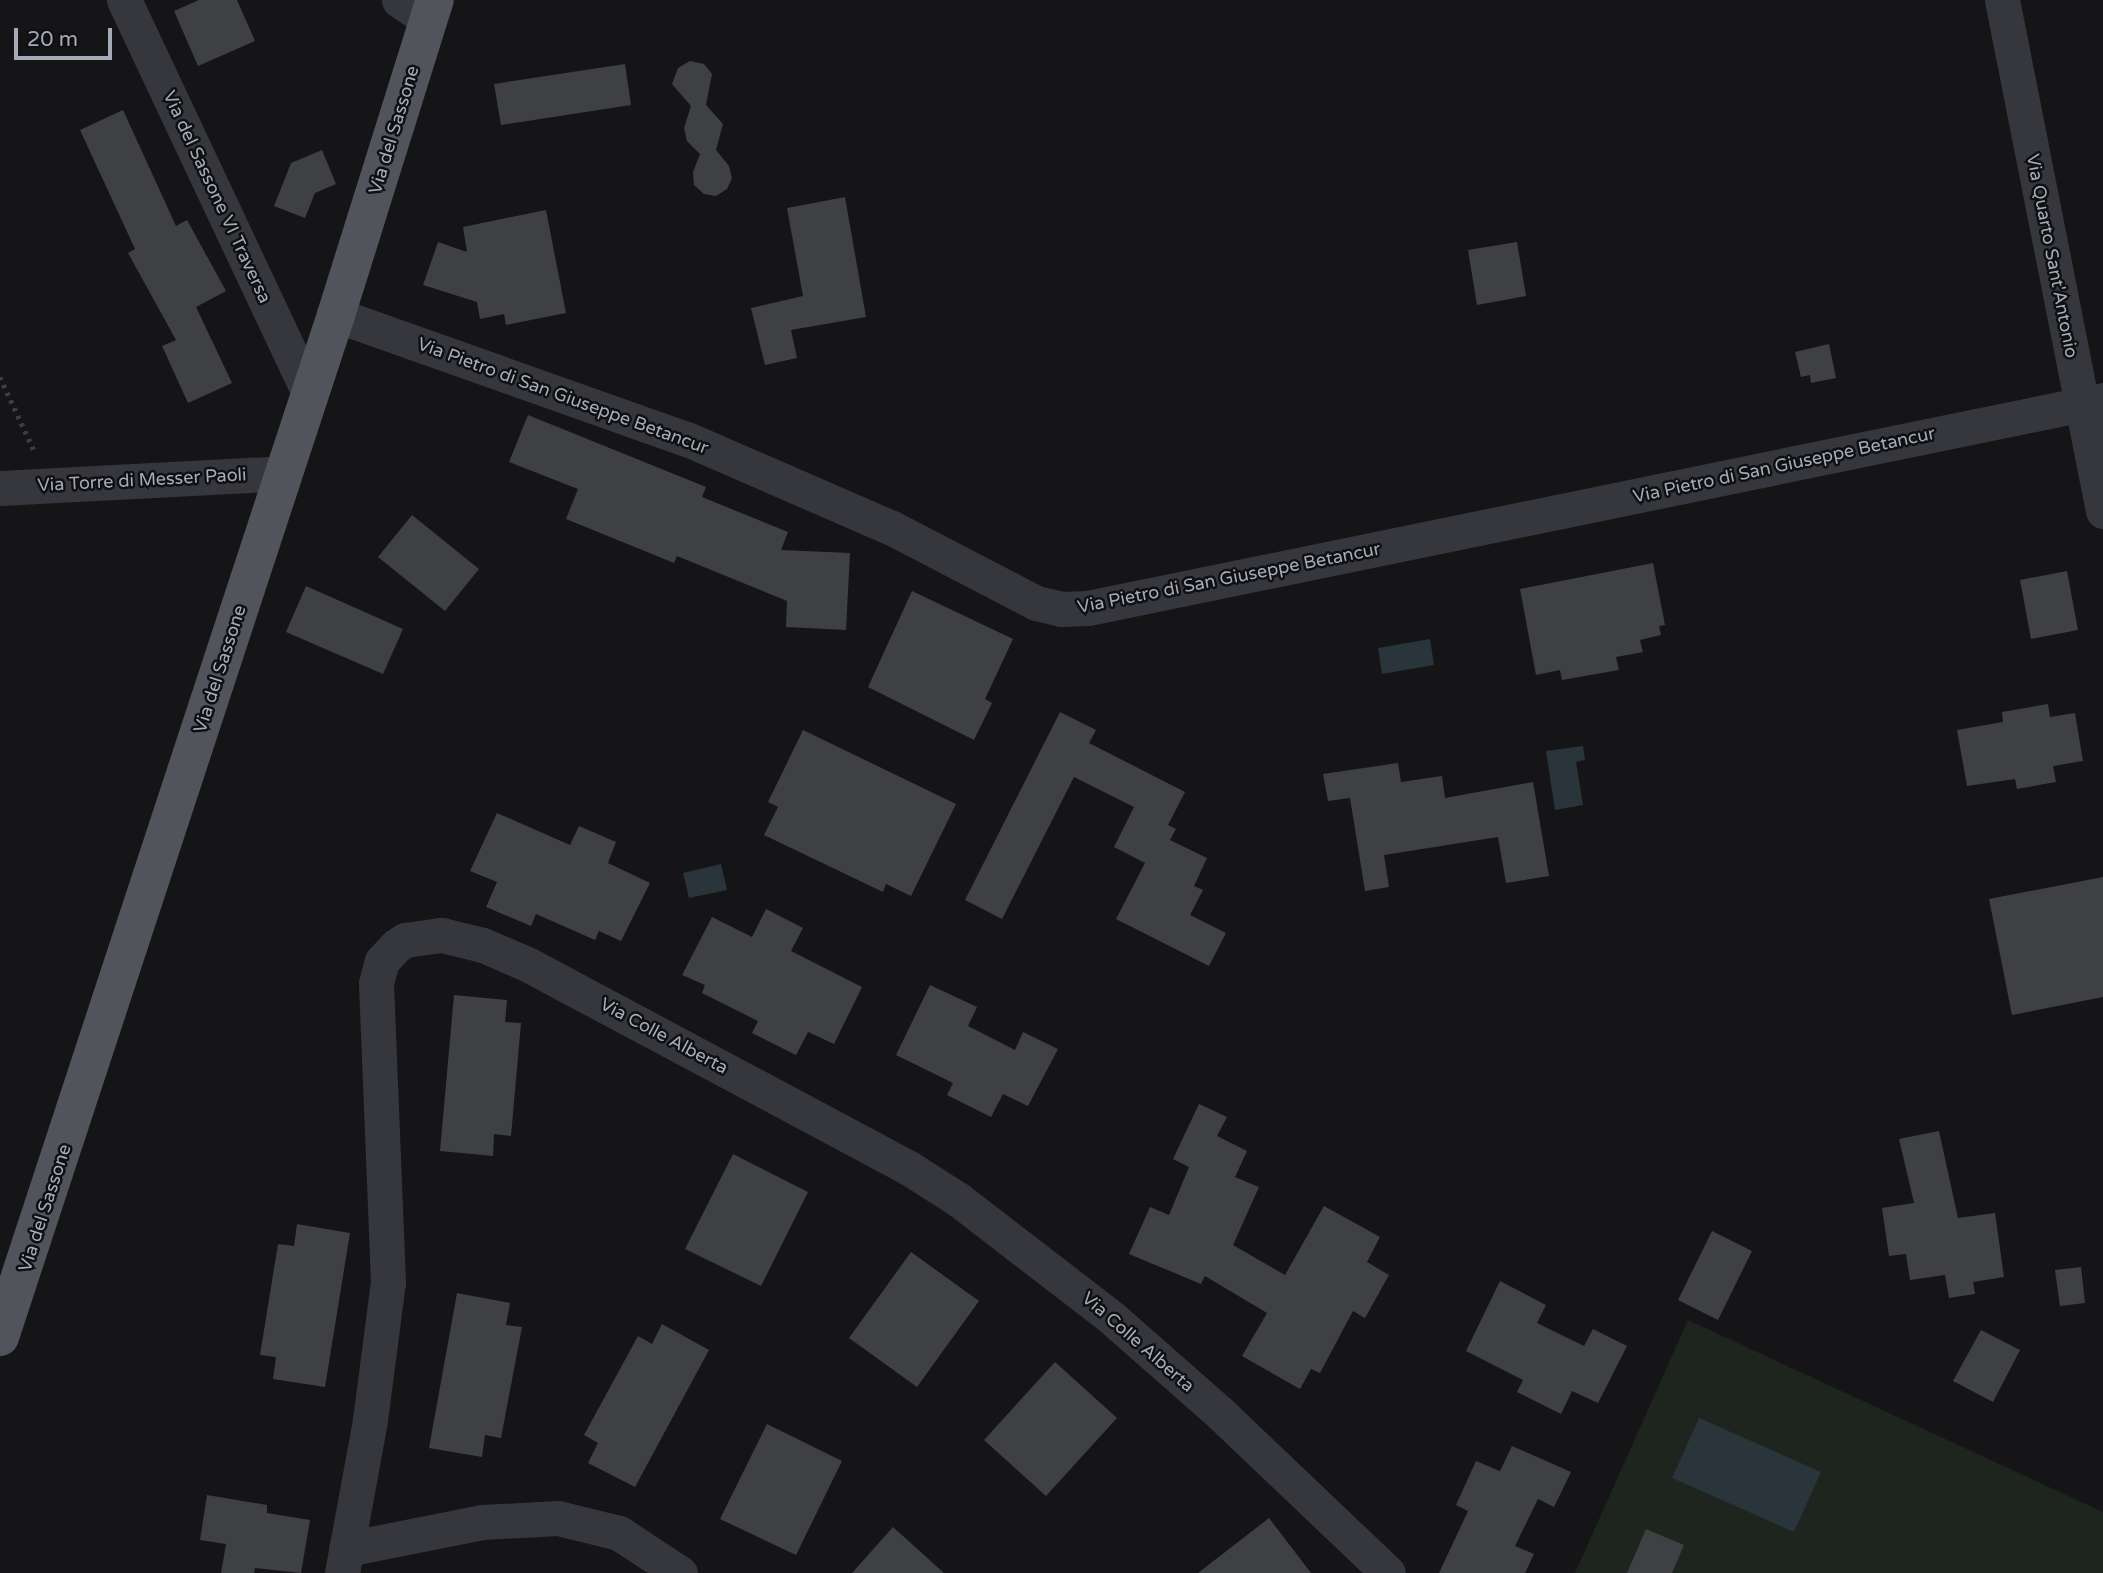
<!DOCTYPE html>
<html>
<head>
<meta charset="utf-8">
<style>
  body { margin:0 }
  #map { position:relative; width:2103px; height:1573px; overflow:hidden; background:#151517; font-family:"Varela Round",sans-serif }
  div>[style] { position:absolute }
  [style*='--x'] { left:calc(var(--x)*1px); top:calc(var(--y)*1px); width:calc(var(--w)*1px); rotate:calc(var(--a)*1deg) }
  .green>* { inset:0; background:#1d251e }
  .water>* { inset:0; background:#2a343b }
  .building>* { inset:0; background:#3f4044 }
  .path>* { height:4.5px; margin-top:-2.25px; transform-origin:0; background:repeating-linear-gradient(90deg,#3c3e43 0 3.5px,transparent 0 8.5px) }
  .minor>* { height:35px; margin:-17.5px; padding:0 17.5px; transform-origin:17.5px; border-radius:17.5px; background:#36373c }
  .major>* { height:38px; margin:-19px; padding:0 19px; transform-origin:19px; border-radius:19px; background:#52545b }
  span { translate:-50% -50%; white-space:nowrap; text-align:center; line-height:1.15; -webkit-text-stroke:5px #101012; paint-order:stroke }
  .street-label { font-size:18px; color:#a6acb7 }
  .scale { position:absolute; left:14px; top:28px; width:98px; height:32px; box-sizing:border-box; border:4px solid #a6acb7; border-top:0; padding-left:9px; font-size:21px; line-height:24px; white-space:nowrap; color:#a6acb7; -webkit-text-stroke:5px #101012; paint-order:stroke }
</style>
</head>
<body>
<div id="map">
  <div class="green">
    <i style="clip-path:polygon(1688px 1320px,2103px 1512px,2103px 1573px,1575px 1573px)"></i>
  </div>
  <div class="water">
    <i style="clip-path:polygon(1430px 639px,1434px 665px,1382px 674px,1378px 648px)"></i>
    <i style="clip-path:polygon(1583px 746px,1585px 760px,1576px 762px,1583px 805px,1555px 810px,1546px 751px)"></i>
    <i style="clip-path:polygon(721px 864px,727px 890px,689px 898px,683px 873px)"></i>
    <i style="clip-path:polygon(1699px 1418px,1821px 1472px,1794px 1532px,1672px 1478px)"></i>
  </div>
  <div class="building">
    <i style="clip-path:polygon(199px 0,237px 0,255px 41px,198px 66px,174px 11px)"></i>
    <i style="clip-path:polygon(690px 61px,704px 64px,712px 74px,706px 105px,723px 124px,716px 150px,729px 166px,732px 178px,727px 189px,716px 196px,704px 194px,694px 185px,693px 172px,700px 154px,687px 141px,684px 128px,691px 106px,672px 84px,678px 68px)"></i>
    <i style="clip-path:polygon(625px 64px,631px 105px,501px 125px,494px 84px)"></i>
    <i style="clip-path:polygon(123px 110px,176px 226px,187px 220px,226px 291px,196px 307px,232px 383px,188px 403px,162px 346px,176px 340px,128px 253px,135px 249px,80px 130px)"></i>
    <i style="clip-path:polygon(322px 150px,336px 184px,315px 193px,305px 218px,274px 206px,291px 163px)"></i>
    <i style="clip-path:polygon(845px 197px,866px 317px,791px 330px,797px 358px,765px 365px,751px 308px,803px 296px,787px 208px)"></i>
    <i style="clip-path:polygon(546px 210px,566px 313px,506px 325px,504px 314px,480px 319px,477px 302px,423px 285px,438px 242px,467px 252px,463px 227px)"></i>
    <i style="clip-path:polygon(1517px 242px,1526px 296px,1477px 305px,1468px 250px)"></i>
    <i style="clip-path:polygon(1829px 344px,1836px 378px,1811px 383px,1810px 375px,1801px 377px,1795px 352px)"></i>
    <i style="clip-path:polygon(528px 415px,706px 487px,702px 497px,788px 532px,781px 550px,850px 553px,846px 630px,786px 627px,787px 601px,677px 556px,674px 563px,566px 519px,578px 489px,509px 462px)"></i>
    <i style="clip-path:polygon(412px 515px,479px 569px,445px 611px,378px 557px)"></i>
    <i style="clip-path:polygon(1653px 563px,1665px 625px,1659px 626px,1661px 635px,1640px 640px,1643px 652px,1616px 657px,1619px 670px,1562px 680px,1560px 670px,1536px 675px,1520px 589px)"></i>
    <i style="clip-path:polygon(2067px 571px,2078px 630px,2031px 639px,2020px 580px)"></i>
    <i style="clip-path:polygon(306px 586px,403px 629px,383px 674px,286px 632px)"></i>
    <i style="clip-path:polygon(912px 591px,1013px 639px,985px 699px,992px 703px,974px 740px,868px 687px)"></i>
    <i style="clip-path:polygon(2048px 704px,2050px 717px,2075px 713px,2083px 761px,2053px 766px,2056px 782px,2017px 789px,2015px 779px,1967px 786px,1957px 730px,2003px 722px,2002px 712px)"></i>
    <i style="clip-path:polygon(1060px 712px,1096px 730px,1089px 743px,1185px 792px,1168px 825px,1176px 829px,1170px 840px,1207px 858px,1194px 886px,1203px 890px,1190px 915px,1226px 933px,1209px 966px,1116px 919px,1145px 863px,1114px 847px,1134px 807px,1074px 777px,1002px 919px,965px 900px)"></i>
    <i style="clip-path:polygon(803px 730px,956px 804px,911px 896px,886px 884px,883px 892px,764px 835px,778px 807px,768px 802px)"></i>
    <i style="clip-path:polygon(1398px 763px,1401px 782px,1442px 776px,1445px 798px,1533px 782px,1549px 876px,1506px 883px,1498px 837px,1384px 855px,1389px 887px,1365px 891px,1350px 798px,1328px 801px,1323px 774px)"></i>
    <i style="clip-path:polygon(497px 813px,570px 845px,579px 826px,616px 842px,608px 863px,650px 883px,621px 941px,599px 931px,595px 940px,536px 914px,531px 926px,486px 907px,497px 882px,470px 871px)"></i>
    <i style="clip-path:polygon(2103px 877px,2103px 997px,2012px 1015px,1989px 899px)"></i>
    <i style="clip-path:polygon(766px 909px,803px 928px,791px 951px,862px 987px,834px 1044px,808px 1032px,796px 1055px,752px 1033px,758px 1021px,702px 993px,705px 985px,682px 975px,712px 917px,752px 937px)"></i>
    <i style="clip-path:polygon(930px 985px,977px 1007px,968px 1026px,1015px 1050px,1023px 1032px,1058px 1049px,1028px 1106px,1003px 1094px,991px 1117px,947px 1095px,953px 1083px,896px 1055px)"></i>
    <i style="clip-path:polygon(454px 995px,507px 1000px,505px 1022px,521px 1023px,511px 1136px,494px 1134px,493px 1156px,440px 1151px)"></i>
    <i style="clip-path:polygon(1199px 1104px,1227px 1117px,1217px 1136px,1247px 1151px,1235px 1177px,1259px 1187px,1233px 1245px,1285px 1275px,1324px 1206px,1380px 1237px,1367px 1262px,1389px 1275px,1365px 1318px,1353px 1311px,1320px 1373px,1311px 1369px,1300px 1389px,1242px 1356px,1267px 1313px,1205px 1276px,1201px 1284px,1129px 1254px,1150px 1207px,1169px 1215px,1189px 1167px,1173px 1159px)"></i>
    <i style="clip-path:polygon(1939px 1131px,1958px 1218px,1995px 1213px,2004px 1277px,1973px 1282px,1975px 1294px,1949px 1298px,1945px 1275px,1910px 1280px,1906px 1254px,1889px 1256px,1882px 1208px,1914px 1203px,1899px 1139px)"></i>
    <i style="clip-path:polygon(733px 1154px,808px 1192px,761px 1286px,685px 1249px)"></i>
    <i style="clip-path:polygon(297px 1224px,350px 1233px,325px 1387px,273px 1379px,276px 1357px,260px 1355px,278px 1244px,294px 1246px)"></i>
    <i style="clip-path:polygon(1712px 1231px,1752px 1251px,1718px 1320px,1678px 1300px)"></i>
    <i style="clip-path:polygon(911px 1252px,979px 1301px,917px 1387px,849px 1338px)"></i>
    <i style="clip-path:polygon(2081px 1267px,2085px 1303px,2060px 1306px,2055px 1270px)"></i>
    <i style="clip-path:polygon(1500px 1281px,1546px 1305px,1537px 1323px,1584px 1346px,1593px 1329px,1627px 1346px,1598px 1403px,1572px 1391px,1561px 1414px,1517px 1392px,1523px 1380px,1466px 1351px)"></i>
    <i style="clip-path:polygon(457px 1293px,510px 1303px,506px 1325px,522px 1327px,501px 1438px,485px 1435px,482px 1457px,429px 1448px)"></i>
    <i style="clip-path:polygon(662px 1324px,709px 1350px,635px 1487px,588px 1463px,598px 1443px,584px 1435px,638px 1336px,652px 1344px)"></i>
    <i style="clip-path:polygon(1981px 1330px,2020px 1350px,1993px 1402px,1953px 1381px)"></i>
    <i style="clip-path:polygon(1055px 1362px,1117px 1418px,1046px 1496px,984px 1440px)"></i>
    <i style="clip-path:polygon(767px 1424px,842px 1461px,796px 1555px,720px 1519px)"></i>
    <i style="clip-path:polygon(1512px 1446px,1571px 1472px,1554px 1507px,1538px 1499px,1515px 1546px,1534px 1554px,1525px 1573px,1439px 1573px,1468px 1511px,1456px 1505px,1476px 1461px,1500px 1471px)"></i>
    <i style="clip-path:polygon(207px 1495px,267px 1505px,267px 1513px,310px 1520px,301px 1573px,255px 1568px,254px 1573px,221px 1573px,226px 1544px,200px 1540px)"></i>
    <i style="clip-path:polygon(1269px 1518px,1311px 1573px,1198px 1573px)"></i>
    <i style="clip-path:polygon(893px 1527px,944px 1573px,852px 1573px)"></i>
    <i style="clip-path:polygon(1646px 1529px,1684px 1545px,1672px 1573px,1627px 1573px)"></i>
  </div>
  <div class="path">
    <i style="--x:0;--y:377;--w:83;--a:65"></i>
  </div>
  <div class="minor">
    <i style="--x:124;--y:0;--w:437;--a:64.8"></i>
    <i style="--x:399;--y:0;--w:36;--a:34"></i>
    <i style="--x:2002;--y:0;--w:521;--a:78.82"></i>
    <i style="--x:336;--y:315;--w:372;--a:19.5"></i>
    <i style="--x:687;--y:439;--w:223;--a:23.5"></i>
    <i style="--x:892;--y:528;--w:162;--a:27.5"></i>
    <i style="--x:1036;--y:603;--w:26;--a:13"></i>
    <i style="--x:1061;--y:609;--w:27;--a:-2"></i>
    <i style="--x:1088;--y:608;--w:1036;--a:-11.58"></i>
    <i style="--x:0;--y:488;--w:284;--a:-3"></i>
    <i style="--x:346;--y:1549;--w:139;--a:-11.2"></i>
    <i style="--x:482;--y:1522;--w:76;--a:-3"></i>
    <i style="--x:558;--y:1518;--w:63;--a:13.8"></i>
    <i style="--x:619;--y:1533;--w:73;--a:33.3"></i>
    <i style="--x:342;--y:1573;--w:156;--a:-79.6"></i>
    <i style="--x:370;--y:1420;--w:139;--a:-82.6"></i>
    <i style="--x:388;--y:1282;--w:299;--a:-92.3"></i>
    <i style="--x:376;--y:983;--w:23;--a:-75"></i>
    <i style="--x:382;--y:961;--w:21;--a:-47"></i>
    <i style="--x:396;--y:946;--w:11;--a:-34"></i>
    <i style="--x:405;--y:940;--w:37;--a:-8"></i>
    <i style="--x:442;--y:935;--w:42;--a:13.7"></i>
    <i style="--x:483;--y:945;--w:48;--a:23.4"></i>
    <i style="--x:527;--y:964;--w:433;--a:28.1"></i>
    <i style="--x:909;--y:1168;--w:59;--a:32.6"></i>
    <i style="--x:959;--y:1200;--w:193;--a:37.6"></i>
    <i style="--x:1112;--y:1318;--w:144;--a:41.3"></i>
    <i style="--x:1220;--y:1413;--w:232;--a:43.6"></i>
  </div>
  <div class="major">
    <i style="--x:0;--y:1337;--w:1076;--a:-71.8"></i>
    <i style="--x:336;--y:315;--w:330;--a:-72.6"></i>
  </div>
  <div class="street-label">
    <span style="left:394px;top:130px;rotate:-73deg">Via del Sassone</span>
    <span style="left:217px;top:197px;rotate:65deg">Via del Sassone VI Traversa</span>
    <span style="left:2052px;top:256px;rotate:79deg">Via Quarto Sant'Antonio</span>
    <span style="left:563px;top:396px;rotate:20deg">Via Pietro di San Giuseppe Betancur</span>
    <span style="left:1784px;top:465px;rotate:-12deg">Via Pietro di San Giuseppe Betancur</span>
    <span style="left:142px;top:480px;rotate:-3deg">Via Torre di Messer Paoli</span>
    <span style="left:1229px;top:578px;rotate:-11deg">Via Pietro di San Giuseppe Betancur</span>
    <span style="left:220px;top:669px;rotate:-72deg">Via del Sassone</span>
    <span style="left:664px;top:1036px;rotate:28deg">Via Colle Alberta</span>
    <span style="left:45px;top:1208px;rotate:-72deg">Via del Sassone</span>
    <span style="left:1138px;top:1342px;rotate:41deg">Via Colle Alberta</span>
  </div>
  <div class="scale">20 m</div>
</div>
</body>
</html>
